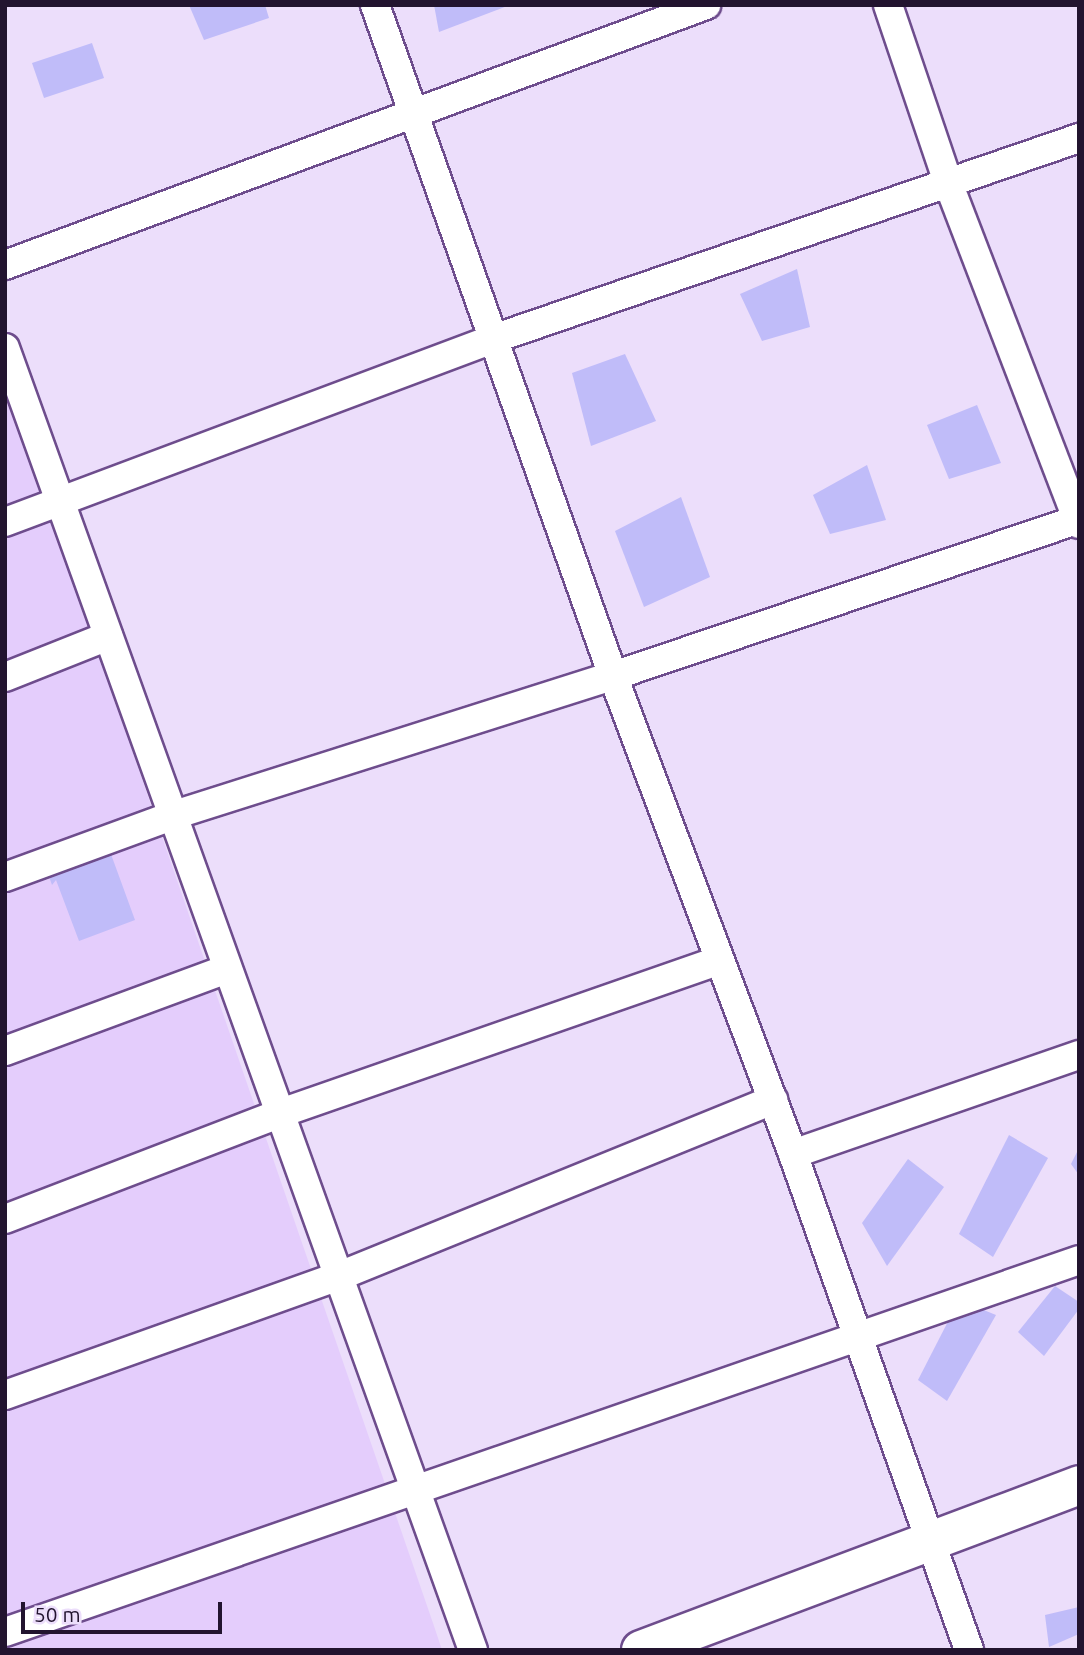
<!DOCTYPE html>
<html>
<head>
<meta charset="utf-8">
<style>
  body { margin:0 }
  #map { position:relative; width:1084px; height:1655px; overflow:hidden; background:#ecdefb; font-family:Ubuntu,sans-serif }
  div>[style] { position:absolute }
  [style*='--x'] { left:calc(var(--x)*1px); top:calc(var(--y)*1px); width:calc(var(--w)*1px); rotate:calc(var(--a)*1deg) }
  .built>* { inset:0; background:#e4cdfc }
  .building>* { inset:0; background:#c0bcf9 }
  .roads { filter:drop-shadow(2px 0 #6e4d8d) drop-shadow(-2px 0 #6e4d8d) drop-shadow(0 2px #6e4d8d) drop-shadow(0 -2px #6e4d8d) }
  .street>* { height:28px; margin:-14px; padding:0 14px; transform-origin:14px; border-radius:14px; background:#fff }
  .secondary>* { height:38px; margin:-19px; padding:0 19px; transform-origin:19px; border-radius:19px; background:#fff }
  span { translate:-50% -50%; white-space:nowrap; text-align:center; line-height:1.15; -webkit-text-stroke:5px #ecdefb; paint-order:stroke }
  .frame { position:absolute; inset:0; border:7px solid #22142f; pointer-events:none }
  .scale { position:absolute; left:21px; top:1602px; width:201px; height:32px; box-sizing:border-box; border:4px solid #22142f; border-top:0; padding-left:9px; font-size:21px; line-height:24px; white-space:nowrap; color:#22142f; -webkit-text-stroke:5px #ecdefb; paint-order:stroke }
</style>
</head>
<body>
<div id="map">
  <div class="built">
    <i style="clip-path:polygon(5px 381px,434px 1626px,442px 1650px,5px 1650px)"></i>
  </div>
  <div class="building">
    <i style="clip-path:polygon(189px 5px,265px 5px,269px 18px,204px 40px)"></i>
    <i style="clip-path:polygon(434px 5px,510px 5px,439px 32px)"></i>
    <i style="clip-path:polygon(92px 43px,104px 78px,44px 98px,32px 63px)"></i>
    <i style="clip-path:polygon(797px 269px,810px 327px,762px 341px,740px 294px)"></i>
    <i style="clip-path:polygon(625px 354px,656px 421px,591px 446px,572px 373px)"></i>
    <i style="clip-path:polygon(977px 405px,1001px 463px,949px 479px,927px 425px)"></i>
    <i style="clip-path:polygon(867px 465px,886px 520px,830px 534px,813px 495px)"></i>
    <i style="clip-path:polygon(681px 497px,710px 577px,644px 607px,615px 531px)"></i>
    <i style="clip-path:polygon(108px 846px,135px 920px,79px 941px,56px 880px,52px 885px,46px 868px)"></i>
    <i style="clip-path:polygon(1009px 1135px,1048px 1158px,993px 1257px,959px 1234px)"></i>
    <i style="clip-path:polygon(1079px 1148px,1079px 1175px,1071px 1164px)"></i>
    <i style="clip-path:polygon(908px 1159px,944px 1187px,887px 1266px,862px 1223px)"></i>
    <i style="clip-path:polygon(1055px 1286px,1079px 1302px,1079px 1309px,1044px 1356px,1018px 1332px)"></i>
    <i style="clip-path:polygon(959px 1300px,996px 1315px,947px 1401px,918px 1380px)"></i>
    <i style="clip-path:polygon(1079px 1607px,1079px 1634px,1049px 1647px,1045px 1615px)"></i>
  </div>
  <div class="roads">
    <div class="street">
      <i style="--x:375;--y:5;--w:712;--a:70.47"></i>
      <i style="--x:613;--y:676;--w:511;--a:69.37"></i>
      <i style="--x:793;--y:1154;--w:526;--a:70.46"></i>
      <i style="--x:888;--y:5;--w:190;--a:71.3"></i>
      <i style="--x:949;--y:185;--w:363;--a:69"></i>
      <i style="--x:5;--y:265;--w:748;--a:-20.35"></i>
      <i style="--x:5;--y:348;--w:1384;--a:70.23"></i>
      <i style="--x:5;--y:522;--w:521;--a:-20.56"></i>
      <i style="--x:493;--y:339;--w:620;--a:-18.93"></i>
      <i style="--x:5;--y:677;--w:111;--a:-21.7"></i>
      <i style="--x:5;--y:877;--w:180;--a:-20.1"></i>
      <i style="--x:174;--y:815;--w:460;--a:-17.6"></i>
      <i style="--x:613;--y:676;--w:492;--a:-18.6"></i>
      <i style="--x:5;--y:1051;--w:237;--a:-20.3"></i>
      <i style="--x:793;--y:1154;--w:303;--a:-19.1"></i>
      <i style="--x:5;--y:1219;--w:292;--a:-21"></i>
      <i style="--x:278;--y:1114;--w:466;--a:-19.2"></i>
      <i style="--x:5;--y:1395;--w:352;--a:-19.6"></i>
      <i style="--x:337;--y:1277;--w:471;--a:-22.1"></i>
      <i style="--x:5;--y:1632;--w:1137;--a:-19.1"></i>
    </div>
    <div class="secondary">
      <i style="--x:641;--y:1650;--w:468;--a:-20.6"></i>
    </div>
  </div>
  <div class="frame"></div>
  <div class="scale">50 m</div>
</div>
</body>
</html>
